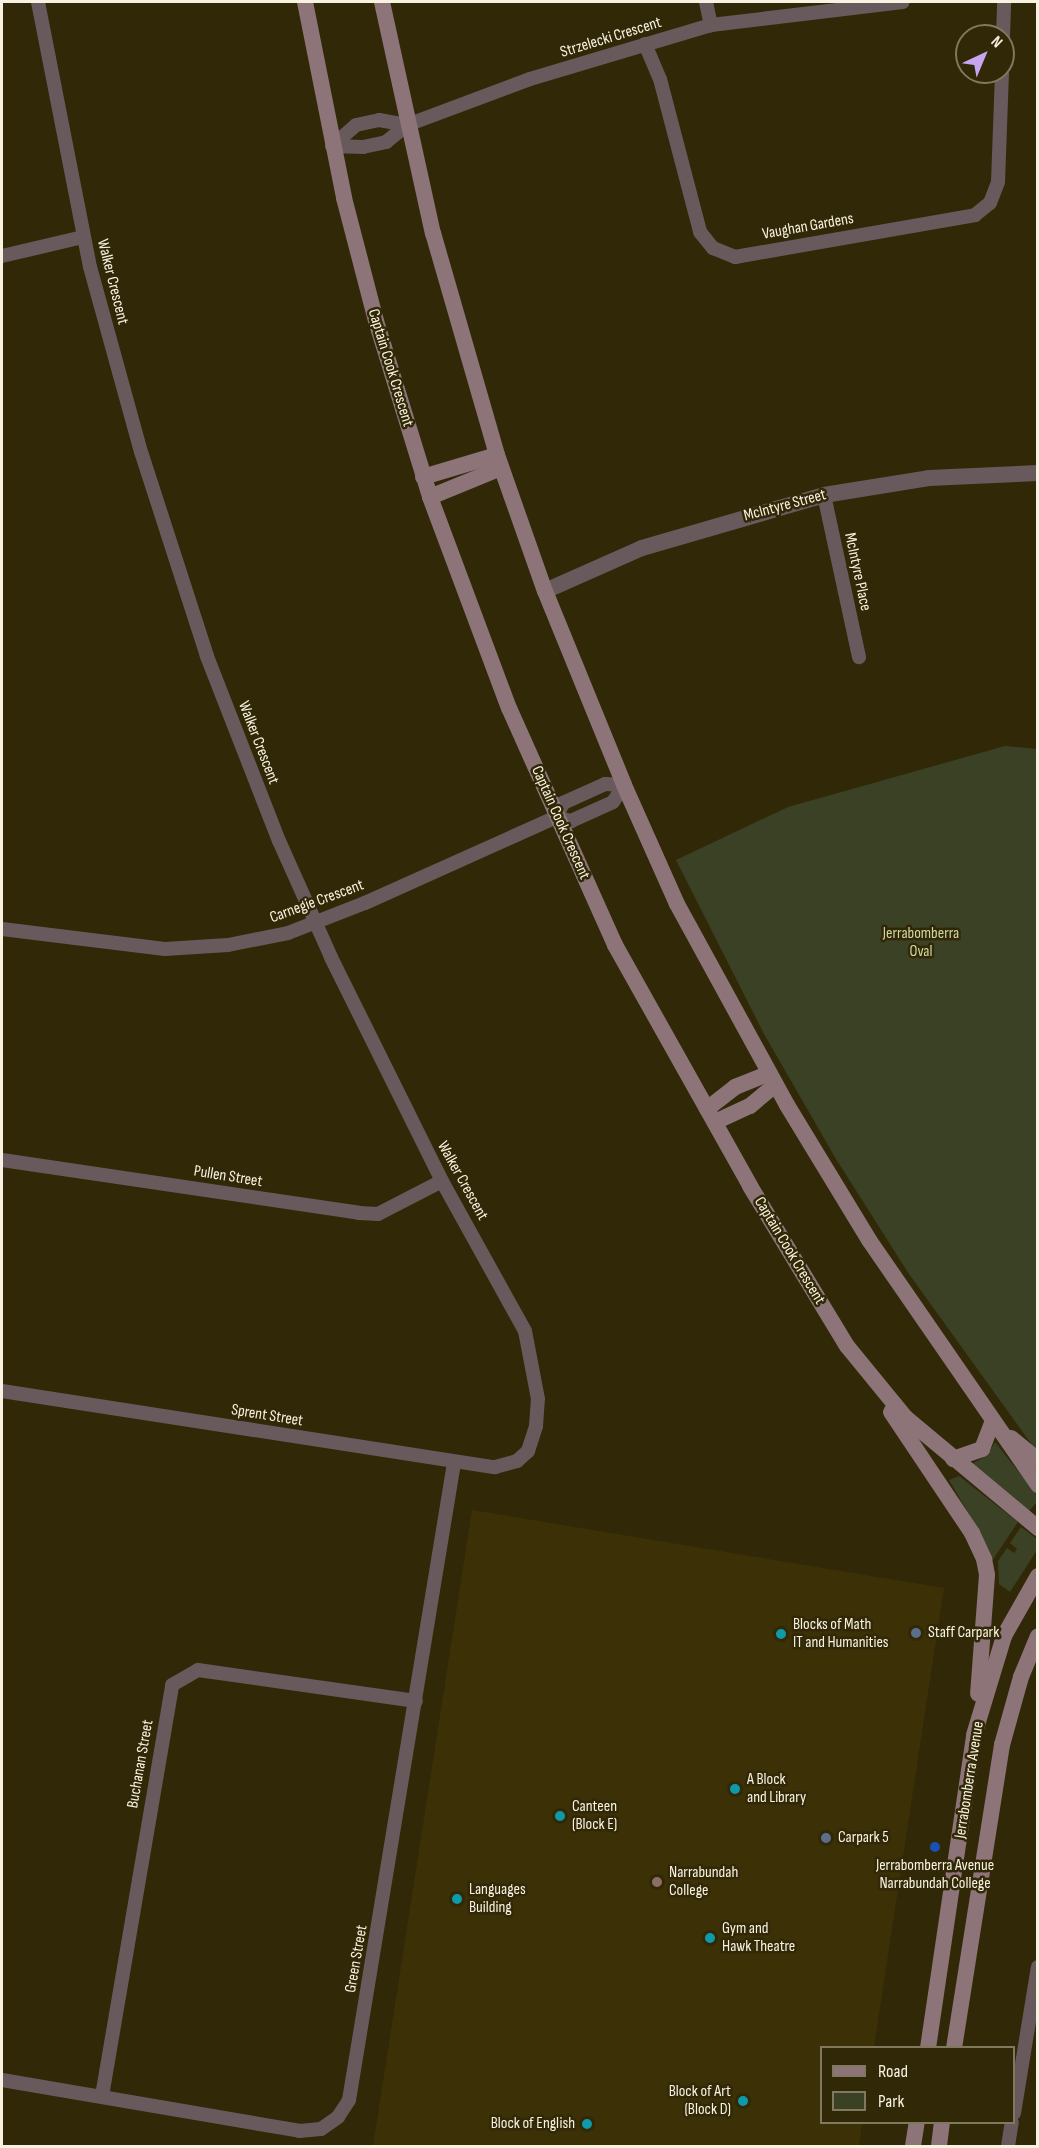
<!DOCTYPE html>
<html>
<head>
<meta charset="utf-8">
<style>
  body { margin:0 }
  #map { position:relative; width:1039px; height:2148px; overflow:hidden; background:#312807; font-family:"Sofia Sans Condensed",sans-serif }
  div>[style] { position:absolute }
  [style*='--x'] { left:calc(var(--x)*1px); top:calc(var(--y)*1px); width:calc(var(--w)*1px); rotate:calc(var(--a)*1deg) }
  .built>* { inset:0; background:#3c3006 }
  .green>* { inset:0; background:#3b4125 }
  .minor>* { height:14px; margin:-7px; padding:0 7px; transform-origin:7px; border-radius:7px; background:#68595c }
  .tertiary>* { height:16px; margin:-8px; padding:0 8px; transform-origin:8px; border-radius:8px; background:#68595c }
  .secondary>* { height:16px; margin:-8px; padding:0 8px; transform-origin:8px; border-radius:8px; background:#8c7479 }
  .dots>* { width:16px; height:16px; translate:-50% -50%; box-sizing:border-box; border:3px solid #312807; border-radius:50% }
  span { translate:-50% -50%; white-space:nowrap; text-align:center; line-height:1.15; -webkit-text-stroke:5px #312807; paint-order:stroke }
  .street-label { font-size:16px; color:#f8f2e0 }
  .park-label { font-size:16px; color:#cdd9a0 }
  .poi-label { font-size:16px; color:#f8f2e0 }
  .left { translate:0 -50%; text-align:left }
  .right { translate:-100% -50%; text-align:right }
  .frame { position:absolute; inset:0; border:3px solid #f8f2e0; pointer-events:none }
  .legend { position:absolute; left:820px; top:2046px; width:195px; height:78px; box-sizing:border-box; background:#312807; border:2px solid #81795e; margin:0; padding:8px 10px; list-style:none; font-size:18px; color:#f8f2e0 }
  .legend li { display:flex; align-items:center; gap:12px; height:30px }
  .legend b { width:30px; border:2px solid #81795e }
  .north { position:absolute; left:955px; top:24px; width:60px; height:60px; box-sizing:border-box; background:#312807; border:2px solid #81795e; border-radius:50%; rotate:44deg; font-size:16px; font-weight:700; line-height:24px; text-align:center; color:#f8f2e0 }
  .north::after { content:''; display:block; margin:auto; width:21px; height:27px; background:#c7a6ef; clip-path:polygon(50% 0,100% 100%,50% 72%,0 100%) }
</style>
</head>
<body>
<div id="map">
  <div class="built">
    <i style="clip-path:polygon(472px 1510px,944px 1588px,874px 2047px,822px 2048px,822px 2122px,862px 2123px,859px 2146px,373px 2146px)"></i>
  </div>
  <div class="green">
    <i style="clip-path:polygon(1005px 746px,1037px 749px,1037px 1452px,909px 1274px,836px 1159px,764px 1034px,676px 860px,788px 807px)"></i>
    <i style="clip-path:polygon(995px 1442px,1037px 1495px,1037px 1502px,1030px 1510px,1027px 1512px,972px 1464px,987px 1455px)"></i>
    <i style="clip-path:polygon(959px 1476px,1018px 1522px,992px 1561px,982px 1536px,949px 1480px)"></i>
    <i style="clip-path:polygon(1021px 1527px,1037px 1539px,1037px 1550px,1010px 1592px,999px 1584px,998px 1561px,1007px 1548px,1014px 1553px,1017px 1549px,1010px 1543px)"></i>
  </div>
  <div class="minor">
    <i style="--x:706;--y:2;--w:24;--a:78"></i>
    <i style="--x:1003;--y:36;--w:34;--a:-88"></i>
    <i style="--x:645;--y:44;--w:38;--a:67"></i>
    <i style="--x:660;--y:79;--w:158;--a:75.3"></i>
    <i style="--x:700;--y:232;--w:21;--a:51"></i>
    <i style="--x:713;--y:248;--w:24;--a:22"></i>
    <i style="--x:735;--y:257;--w:244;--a:-9.9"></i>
    <i style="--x:975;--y:215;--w:19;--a:-39"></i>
    <i style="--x:990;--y:203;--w:22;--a:-69"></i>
    <i style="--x:998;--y:182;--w:110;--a:-87.9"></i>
    <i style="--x:332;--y:146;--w:31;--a:2"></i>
    <i style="--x:363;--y:147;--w:24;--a:-12"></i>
    <i style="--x:386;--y:142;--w:27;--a:-39"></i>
    <i style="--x:407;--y:125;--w:131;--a:-20.5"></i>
    <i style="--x:530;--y:79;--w:189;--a:-16.6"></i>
    <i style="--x:711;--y:25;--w:193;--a:-6.8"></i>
    <i style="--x:332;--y:146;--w:32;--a:-41"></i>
    <i style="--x:356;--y:125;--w:24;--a:-12"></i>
    <i style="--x:379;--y:120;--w:28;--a:10"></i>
    <i style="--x:2;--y:256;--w:83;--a:-13.2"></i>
    <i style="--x:824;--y:495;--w:166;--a:77.8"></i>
    <i style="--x:556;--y:817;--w:16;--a:15"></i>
    <i style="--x:571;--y:821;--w:46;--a:-24.3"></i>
    <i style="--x:613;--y:802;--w:20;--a:-57"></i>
    <i style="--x:2;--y:929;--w:164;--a:7"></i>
    <i style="--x:165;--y:949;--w:63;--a:-3.6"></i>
    <i style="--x:228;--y:945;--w:61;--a:-11.3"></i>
    <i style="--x:288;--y:933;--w:83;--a:-21.3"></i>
    <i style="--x:365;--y:903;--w:209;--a:-24.2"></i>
    <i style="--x:556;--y:817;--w:16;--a:-63"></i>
    <i style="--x:563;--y:803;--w:46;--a:-24.3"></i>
    <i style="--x:605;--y:784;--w:19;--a:3"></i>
    <i style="--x:2;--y:1160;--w:361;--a:8.4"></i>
    <i style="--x:359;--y:1213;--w:19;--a:3"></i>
    <i style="--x:378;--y:1214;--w:72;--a:-27.3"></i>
    <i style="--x:2;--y:1391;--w:499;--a:8.8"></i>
    <i style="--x:495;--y:1467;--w:23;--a:-15"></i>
    <i style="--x:517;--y:1461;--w:15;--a:-42"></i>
    <i style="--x:528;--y:1451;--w:26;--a:-72"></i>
    <i style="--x:536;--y:1426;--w:27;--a:-86"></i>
    <i style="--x:538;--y:1399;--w:69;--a:-100.8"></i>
    <i style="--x:525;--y:1331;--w:171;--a:-119"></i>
    <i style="--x:442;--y:1181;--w:250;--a:-116.4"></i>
    <i style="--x:331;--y:957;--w:127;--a:-114.1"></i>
    <i style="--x:279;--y:841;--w:199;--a:-111.3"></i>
    <i style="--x:207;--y:656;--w:214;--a:-107.9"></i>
    <i style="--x:141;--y:452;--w:192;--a:-105.4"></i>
    <i style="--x:90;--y:267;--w:270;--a:-101.1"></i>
    <i style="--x:2;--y:2080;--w:301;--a:9.7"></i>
    <i style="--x:299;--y:2131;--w:22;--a:-5"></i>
    <i style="--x:321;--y:2129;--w:21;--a:-35"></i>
    <i style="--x:338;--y:2117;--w:20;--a:-57"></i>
    <i style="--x:349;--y:2100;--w:646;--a:-80.64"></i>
    <i style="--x:102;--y:2096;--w:417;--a:-80.3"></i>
    <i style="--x:172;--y:1685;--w:30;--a:-30"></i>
    <i style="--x:198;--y:1670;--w:220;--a:8.1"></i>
    <i style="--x:1014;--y:2113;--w:148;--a:-80.7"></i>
    <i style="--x:1008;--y:2146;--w:24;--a:-81"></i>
  </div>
  <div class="tertiary">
    <i style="--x:545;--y:591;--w:106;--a:-23.9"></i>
    <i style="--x:642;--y:548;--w:190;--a:-16.2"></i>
    <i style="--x:824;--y:495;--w:106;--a:-9.2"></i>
    <i style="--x:929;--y:478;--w:109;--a:-2.6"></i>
  </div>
  <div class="secondary">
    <i style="--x:305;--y:2;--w:200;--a:78.7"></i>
    <i style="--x:344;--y:198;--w:127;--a:75.4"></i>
    <i style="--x:376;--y:321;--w:184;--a:72.9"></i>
    <i style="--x:430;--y:497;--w:225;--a:69.5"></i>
    <i style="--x:509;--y:708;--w:260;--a:65.9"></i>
    <i style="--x:615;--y:945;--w:276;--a:60.7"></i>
    <i style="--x:750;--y:1186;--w:187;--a:58.8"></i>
    <i style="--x:847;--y:1346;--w:93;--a:50.7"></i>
    <i style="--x:906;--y:1418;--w:172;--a:39.8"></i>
    <i style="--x:382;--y:2;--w:237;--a:77.6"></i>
    <i style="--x:433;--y:233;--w:231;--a:73.9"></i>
    <i style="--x:497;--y:455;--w:144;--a:70.6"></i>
    <i style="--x:545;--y:591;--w:209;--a:67.8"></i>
    <i style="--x:624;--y:785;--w:130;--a:66"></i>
    <i style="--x:677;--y:904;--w:229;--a:61.3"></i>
    <i style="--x:787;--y:1105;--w:158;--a:58.7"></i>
    <i style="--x:869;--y:1240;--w:298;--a:55.4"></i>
    <i style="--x:423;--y:477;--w:77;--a:-16.6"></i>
    <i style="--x:430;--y:497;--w:77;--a:-22.2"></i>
    <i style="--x:707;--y:1109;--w:36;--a:-38"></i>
    <i style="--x:735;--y:1087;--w:37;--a:-22"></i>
    <i style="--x:715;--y:1122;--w:38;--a:-25"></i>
    <i style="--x:750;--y:1106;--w:33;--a:-40"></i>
    <i style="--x:891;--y:1412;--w:146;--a:56.2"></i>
    <i style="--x:972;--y:1533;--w:29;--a:65"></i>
    <i style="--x:984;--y:1559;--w:16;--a:79"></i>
    <i style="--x:987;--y:1575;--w:119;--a:94.3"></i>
    <i style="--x:1011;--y:1438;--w:35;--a:39"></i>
    <i style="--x:953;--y:1459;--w:31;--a:-19"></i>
    <i style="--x:982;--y:1449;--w:30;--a:-69"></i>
    <i style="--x:928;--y:2048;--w:316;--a:-81.6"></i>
    <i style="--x:974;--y:1735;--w:103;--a:-73.1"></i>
    <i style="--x:1004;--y:1636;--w:69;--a:-60.5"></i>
    <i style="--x:954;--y:2048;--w:307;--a:-81"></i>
    <i style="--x:1002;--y:1745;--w:71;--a:-74.4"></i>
    <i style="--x:1021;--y:1677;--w:44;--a:-67.5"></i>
    <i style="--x:913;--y:2146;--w:24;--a:-81"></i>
    <i style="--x:939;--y:2146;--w:24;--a:-83"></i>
  </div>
  <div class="dots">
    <i style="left:916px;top:1633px;background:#5c6f8a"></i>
    <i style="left:781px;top:1634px;background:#0f9aa8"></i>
    <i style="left:735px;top:1789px;background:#0f9aa8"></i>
    <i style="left:560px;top:1816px;background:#0f9aa8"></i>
    <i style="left:826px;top:1838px;background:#5c6f8a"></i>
    <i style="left:935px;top:1847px;background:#1a4fb4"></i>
    <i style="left:657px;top:1882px;background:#8d6e63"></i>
    <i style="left:457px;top:1899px;background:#0f9aa8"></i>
    <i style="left:710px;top:1938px;background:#0f9aa8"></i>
    <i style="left:743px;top:2101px;background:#0f9aa8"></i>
    <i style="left:587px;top:2124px;background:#0f9aa8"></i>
  </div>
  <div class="street-label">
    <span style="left:611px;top:38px;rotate:-17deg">Strzelecki Crescent</span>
    <span style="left:808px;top:227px;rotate:-10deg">Vaughan Gardens</span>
    <span style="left:112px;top:282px;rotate:76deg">Walker Crescent</span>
    <span style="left:390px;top:368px;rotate:73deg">Captain Cook Crescent</span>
    <span style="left:785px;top:506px;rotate:-15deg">McIntyre Street</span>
    <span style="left:857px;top:572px;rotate:78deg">McIntyre Place</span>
    <span style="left:258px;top:743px;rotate:69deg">Walker Crescent</span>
    <span style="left:560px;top:823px;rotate:66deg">Captain Cook Crescent</span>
    <span style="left:317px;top:902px;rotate:-20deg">Carnegie Crescent</span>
    <span style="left:228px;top:1177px;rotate:9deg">Pullen Street</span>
    <span style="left:462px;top:1181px;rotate:61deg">Walker Crescent</span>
    <span style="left:789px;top:1251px;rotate:59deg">Captain Cook Crescent</span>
    <span style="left:267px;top:1416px;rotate:9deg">Sprent Street</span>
    <span style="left:141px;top:1764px;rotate:-80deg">Buchanan Street</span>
    <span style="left:970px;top:1780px;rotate:-81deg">Jerrabomberra Avenue</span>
    <span style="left:357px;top:1959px;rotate:-80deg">Green Street</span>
  </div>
  <div class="park-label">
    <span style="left:921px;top:943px">Jerrabomberra<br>Oval</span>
  </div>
  <div class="poi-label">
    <span class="left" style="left:793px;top:1634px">Blocks of Math<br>IT and Humanities</span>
    <span class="left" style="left:928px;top:1633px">Staff Carpark</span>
    <span class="left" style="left:747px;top:1789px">A Block<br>and Library</span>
    <span class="left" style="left:572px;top:1816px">Canteen<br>(Block E)</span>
    <span class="left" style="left:838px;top:1838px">Carpark 5</span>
    <span style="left:935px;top:1875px">Jerrabomberra Avenue<br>Narrabundah College</span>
    <span class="left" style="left:669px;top:1882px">Narrabundah<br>College</span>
    <span class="left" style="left:469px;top:1899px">Languages<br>Building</span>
    <span class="left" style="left:722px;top:1938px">Gym and<br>Hawk Theatre</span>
    <span class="right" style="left:731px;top:2101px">Block of Art<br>(Block D)</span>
    <span class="right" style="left:575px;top:2124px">Block of English</span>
  </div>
  <div class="frame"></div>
  <ul class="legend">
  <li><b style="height:8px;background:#8c7479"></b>Road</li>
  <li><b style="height:16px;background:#3b4125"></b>Park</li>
  </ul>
  <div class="north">N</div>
</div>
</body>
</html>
